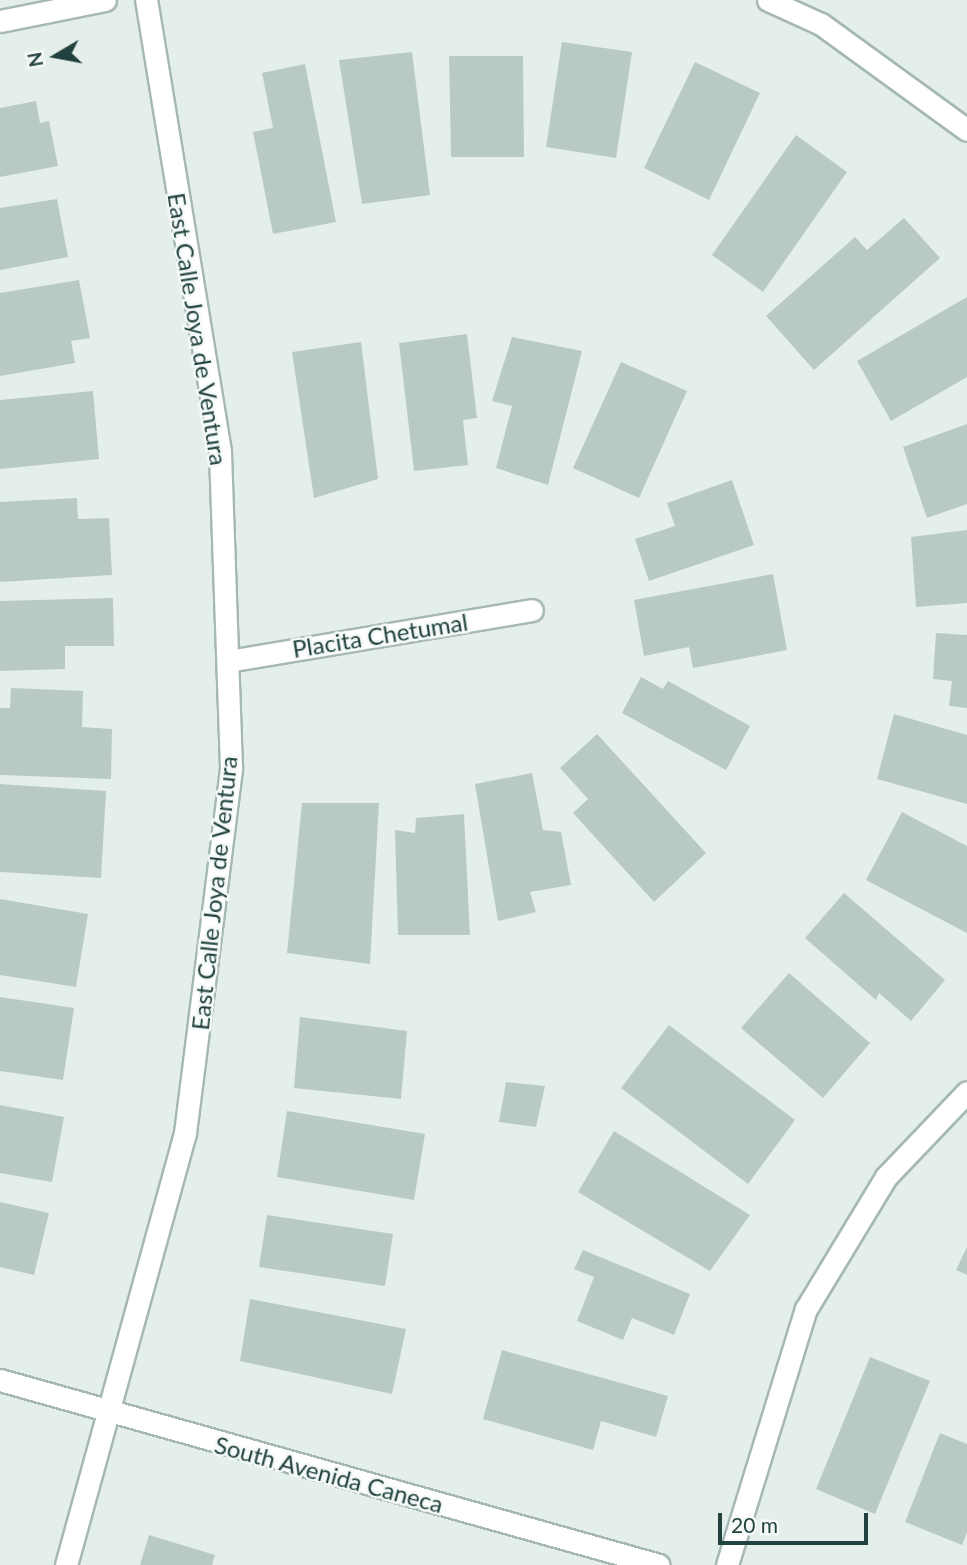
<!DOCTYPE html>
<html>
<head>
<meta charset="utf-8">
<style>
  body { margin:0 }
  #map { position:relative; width:967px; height:1565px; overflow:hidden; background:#e4efeb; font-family:Lato,sans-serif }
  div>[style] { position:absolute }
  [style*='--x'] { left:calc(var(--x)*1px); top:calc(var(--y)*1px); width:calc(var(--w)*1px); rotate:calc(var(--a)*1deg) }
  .building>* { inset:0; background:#b9cac5 }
  .roads { filter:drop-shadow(2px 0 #a6b8b4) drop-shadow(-2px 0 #a6b8b4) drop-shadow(0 2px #a6b8b4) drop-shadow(0 -2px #a6b8b4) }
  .minor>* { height:21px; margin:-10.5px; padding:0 10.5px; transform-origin:10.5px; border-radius:10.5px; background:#fff }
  span { translate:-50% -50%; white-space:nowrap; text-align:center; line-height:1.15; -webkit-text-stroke:5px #f5faf9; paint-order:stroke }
  .street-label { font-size:24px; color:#21423e }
  .north { position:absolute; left:21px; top:21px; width:70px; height:70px; -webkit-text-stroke:5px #f5faf9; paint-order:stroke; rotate:260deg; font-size:19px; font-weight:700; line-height:28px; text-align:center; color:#21423e }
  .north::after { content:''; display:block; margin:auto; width:24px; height:32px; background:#21423e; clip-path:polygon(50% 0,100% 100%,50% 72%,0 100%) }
  .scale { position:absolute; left:718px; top:1513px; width:150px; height:32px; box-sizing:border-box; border:4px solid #21423e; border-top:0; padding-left:9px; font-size:21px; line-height:24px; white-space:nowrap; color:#21423e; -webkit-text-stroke:5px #f5faf9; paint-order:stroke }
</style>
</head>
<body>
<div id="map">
  <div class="building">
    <i style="clip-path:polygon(562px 42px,632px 52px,616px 158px,546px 147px)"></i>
    <i style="clip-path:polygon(412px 52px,430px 195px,362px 204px,339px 60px)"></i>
    <i style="clip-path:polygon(449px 56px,523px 56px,524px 157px,451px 157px)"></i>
    <i style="clip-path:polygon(695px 62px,760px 93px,709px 200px,644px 168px)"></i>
    <i style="clip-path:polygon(305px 64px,336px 222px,273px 234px,253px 132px,273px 128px,262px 73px)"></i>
    <i style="clip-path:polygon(36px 101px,40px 123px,49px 121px,58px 166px,0 177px,0 108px)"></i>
    <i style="clip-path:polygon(796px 135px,847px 172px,763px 292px,712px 255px)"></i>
    <i style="clip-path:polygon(57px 199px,68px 257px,0 270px,0 208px)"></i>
    <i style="clip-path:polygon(904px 218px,940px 258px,814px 370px,766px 316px,855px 237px,867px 250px)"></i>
    <i style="clip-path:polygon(79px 280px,90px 338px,71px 341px,75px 363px,0 376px,0 293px)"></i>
    <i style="clip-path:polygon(967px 297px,967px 377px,891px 421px,857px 361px)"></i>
    <i style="clip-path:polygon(467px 334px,477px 418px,463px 420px,468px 465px,414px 471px,399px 343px)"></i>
    <i style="clip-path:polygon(512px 337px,582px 351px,548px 485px,496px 468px,512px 406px,492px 401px)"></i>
    <i style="clip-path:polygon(361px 342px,378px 479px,314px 498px,292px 352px)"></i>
    <i style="clip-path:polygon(621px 362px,687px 391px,639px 498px,573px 468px)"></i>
    <i style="clip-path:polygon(93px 391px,99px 459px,0 469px,0 400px)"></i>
    <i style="clip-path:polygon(967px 424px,967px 504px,927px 518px,903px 447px)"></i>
    <i style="clip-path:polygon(732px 480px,754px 545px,649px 581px,635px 539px,675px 526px,667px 503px)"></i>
    <i style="clip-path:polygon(77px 498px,78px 519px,109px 518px,112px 575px,0 582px,0 502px)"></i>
    <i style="clip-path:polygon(967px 530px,967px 603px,916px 607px,911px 537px)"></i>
    <i style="clip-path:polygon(773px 574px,787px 650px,693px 668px,689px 647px,644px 656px,634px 600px)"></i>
    <i style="clip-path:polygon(113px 598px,114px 646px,65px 646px,65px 669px,0 671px,0 601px)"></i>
    <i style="clip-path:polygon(936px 633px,967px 635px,967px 708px,949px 706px,952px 681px,933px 679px)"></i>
    <i style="clip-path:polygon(641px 677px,663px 689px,668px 681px,750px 726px,726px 770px,622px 713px)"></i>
    <i style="clip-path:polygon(11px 688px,83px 691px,82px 727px,112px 729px,111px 779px,0 775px,0 708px,10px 708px)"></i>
    <i style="clip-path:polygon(894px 714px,967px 735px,967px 804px,877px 779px)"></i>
    <i style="clip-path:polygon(597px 734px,706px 853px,654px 902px,573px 813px,588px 799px,560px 768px)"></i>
    <i style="clip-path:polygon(532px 773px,543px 830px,561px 832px,571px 885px,530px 892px,536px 912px,498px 921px,475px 784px)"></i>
    <i style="clip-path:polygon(0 784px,106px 791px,101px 878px,0 872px)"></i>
    <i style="clip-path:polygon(302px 803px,379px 803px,370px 964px,287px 953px)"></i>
    <i style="clip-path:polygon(902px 812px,967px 846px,967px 933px,866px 880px)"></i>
    <i style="clip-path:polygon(464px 814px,470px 935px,398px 935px,395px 830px,415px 833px,416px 818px)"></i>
    <i style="clip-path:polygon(844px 893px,945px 980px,911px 1021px,879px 993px,876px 1000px,805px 938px)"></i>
    <i style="clip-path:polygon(0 899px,88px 914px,76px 987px,0 975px)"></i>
    <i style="clip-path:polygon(789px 973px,870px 1043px,823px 1098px,741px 1028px)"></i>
    <i style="clip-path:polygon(0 997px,74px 1008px,63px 1080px,0 1071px)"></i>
    <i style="clip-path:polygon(300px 1017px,407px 1031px,401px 1099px,294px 1088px)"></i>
    <i style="clip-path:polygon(669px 1025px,795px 1120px,748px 1184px,621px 1088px)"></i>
    <i style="clip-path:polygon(506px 1082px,545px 1086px,536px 1127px,499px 1122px)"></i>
    <i style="clip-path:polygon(0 1105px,64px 1117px,52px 1182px,0 1173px)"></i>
    <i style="clip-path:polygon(287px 1111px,425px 1134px,414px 1200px,277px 1177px)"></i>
    <i style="clip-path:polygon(614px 1131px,750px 1215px,710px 1271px,578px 1192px)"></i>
    <i style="clip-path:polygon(0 1202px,49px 1213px,34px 1275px,0 1267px)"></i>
    <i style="clip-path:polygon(267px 1215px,393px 1234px,385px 1286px,259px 1267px)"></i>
    <i style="clip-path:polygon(967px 1247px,967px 1275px,956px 1270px)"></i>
    <i style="clip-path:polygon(583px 1250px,690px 1294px,674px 1335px,632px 1318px,623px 1340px,577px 1321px,594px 1277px,574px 1269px)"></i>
    <i style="clip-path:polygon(250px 1299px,406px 1329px,392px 1394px,240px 1361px)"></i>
    <i style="clip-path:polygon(502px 1350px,668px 1396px,656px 1437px,601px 1421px,593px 1450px,483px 1419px)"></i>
    <i style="clip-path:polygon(870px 1357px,930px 1381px,875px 1514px,816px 1489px)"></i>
    <i style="clip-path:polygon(940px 1433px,967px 1444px,967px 1532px,962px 1545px,905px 1522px)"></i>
    <i style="clip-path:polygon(149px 1535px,215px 1555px,212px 1565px,140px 1565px)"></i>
  </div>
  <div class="roads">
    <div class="minor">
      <i style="--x:768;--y:0;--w:58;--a:24.4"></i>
      <i style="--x:821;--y:24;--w:180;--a:36"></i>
      <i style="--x:0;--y:21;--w:107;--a:-11.3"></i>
      <i style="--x:228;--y:661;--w:308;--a:-9.5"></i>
      <i style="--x:0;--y:1380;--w:684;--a:15.68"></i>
      <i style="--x:66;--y:1565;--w:448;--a:-74.6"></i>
      <i style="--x:185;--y:1133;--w:368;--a:-82.8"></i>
      <i style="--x:231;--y:768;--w:317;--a:-92"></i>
      <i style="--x:220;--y:451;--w:457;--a:-99.3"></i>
      <i style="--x:727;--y:1565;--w:268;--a:-72.9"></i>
      <i style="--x:806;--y:1309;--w:154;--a:-58.8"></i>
      <i style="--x:886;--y:1177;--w:117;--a:-46.4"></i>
    </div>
  </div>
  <div class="street-label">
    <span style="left:198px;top:329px;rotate:81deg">East Calle Joya de Ventura</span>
    <span style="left:380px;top:635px;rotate:-9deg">Placita Chetumal</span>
    <span style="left:214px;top:893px;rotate:-84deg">East Calle Joya de Ventura</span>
    <span style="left:329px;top:1474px;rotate:15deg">South Avenida Caneca</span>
  </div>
  <div class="north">N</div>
  <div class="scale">20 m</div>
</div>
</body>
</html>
